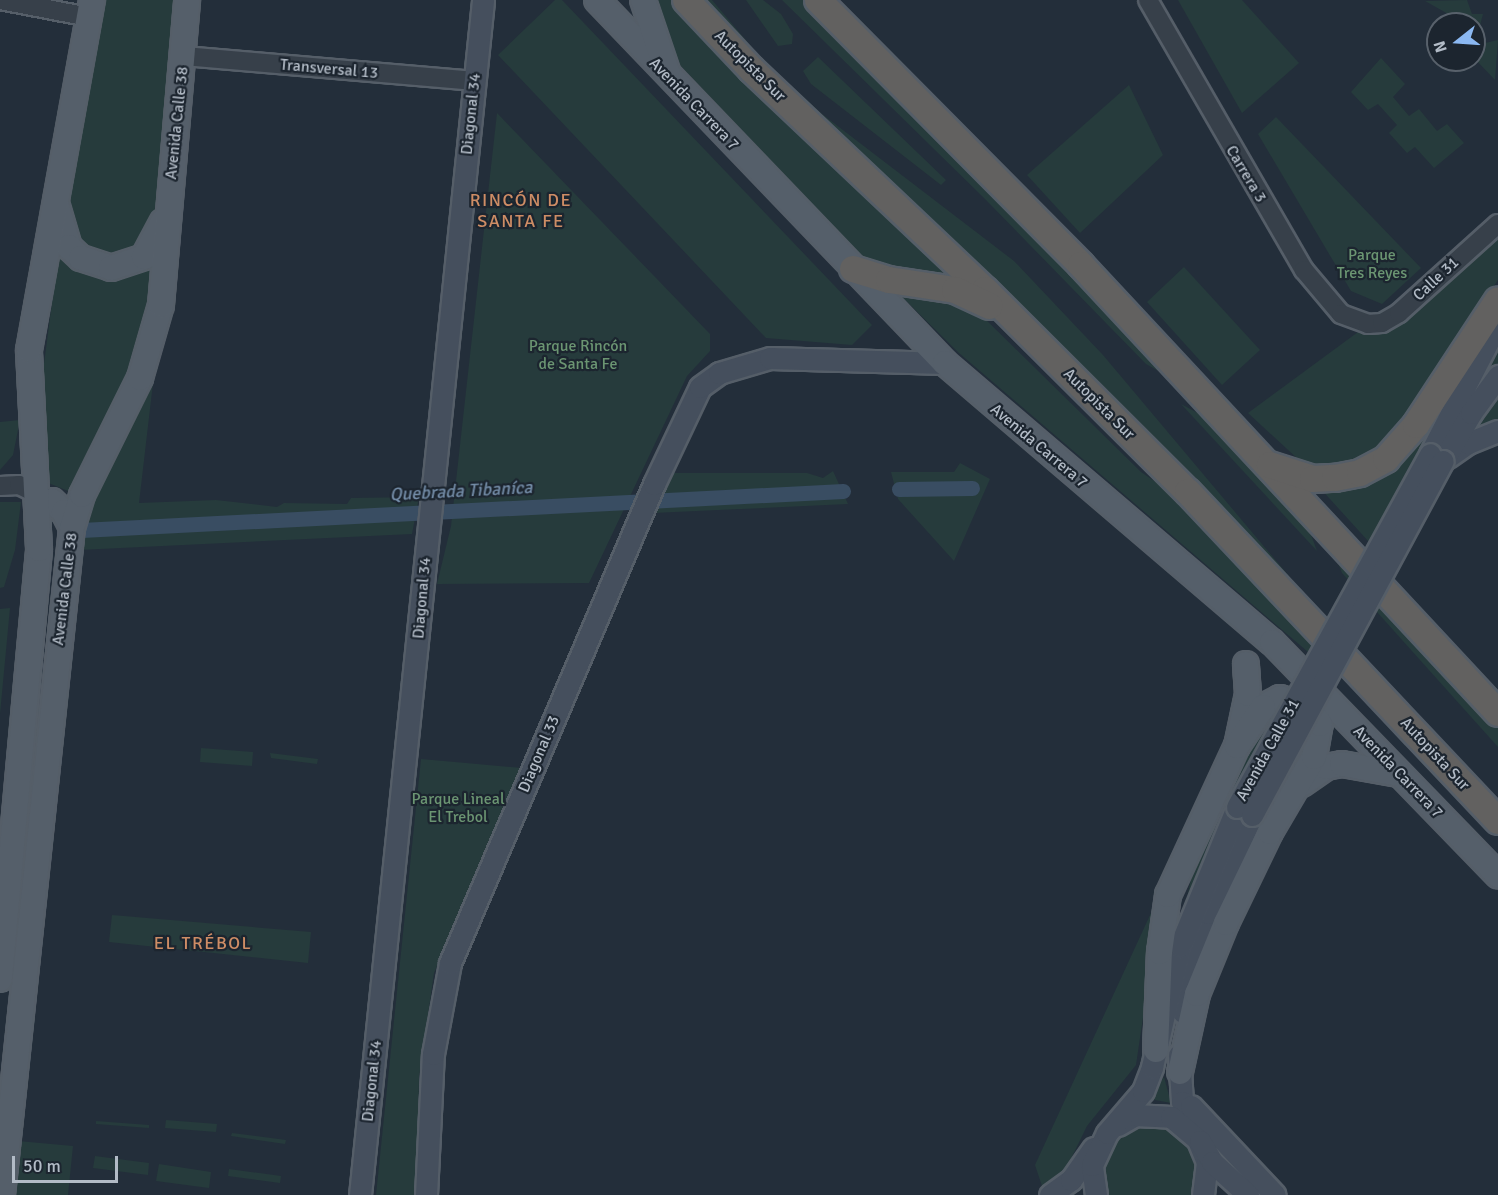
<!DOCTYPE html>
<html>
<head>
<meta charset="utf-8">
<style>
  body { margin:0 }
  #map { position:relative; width:1498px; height:1195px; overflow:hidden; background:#232e3a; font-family:Signika,sans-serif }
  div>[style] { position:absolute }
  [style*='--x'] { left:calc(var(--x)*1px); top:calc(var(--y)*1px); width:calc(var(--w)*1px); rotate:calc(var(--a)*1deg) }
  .green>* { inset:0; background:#263b3c }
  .canal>* { height:15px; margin:-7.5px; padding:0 7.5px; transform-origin:7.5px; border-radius:7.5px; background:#394d62 }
  .roads { filter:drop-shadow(2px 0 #555e68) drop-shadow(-2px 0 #555e68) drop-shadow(0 2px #555e68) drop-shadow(0 -2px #555e68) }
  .tertiary>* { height:18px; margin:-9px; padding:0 9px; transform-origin:9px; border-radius:9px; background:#37404a }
  .secondary>* { height:21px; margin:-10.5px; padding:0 10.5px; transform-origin:10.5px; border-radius:10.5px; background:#454f5d }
  .primary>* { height:24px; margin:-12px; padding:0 12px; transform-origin:12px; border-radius:12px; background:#555f6a }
  .trunk>* { height:26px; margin:-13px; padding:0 13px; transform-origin:13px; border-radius:13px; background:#626160 }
  .bridges { filter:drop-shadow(2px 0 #555e68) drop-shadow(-2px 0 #555e68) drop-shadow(0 2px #555e68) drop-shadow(0 -2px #555e68) }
  .secondary-bridge>* { height:21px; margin:-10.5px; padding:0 10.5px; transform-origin:10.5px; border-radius:10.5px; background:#454f5d }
  span { translate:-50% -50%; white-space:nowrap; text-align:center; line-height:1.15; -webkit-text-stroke:4.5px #1c252f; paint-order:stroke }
  .street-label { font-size:16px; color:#b2bbc6 }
  .park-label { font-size:16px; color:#6b9572 }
  .neighbourhood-label { font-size:18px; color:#ce8d65; letter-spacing:1.5px }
  .water-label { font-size:18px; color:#748da8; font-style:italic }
  .north { position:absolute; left:1426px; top:12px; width:60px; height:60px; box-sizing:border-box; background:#1c252f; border:2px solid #58616b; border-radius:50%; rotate:253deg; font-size:16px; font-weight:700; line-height:24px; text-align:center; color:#b2bbc6 }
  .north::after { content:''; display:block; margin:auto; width:21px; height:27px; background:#8bb8f2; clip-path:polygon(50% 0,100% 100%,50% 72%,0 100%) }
  .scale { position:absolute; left:12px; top:1156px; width:106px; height:27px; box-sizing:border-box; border:3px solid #b2bbc6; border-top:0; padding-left:8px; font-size:18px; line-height:21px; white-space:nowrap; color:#b2bbc6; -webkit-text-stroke:4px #1c252f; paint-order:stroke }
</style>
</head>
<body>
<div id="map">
  <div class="green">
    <i style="clip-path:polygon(105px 0,175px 0,160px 210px,143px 239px,119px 257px,89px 253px,73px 236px,66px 210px)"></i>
    <i style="clip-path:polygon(555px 0,562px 0,872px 325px,852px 345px,766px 338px,498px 55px)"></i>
    <i style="clip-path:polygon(649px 0,672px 0,959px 283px,883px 272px,862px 257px,674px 59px)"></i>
    <i style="clip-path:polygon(697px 0,712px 0,760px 57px,822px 114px,1014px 261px,1103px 355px,1325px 619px)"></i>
    <i style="clip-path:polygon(746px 0,763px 0,781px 14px,793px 34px,792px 44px,778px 46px)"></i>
    <i style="clip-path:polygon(782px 0,805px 0,1000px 195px,1178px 382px,1146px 364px,986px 200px)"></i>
    <i style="clip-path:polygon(1178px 0,1242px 0,1299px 63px,1242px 113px)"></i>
    <i style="clip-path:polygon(1467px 0,1472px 14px,1483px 14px,1478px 33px,1485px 43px,1498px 40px,1495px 80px,1475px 59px,1485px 51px,1474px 38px,1474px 24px,1452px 24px,1450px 15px,1425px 1px)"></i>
    <i style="clip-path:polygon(818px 57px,946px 180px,941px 185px,811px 84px,803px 71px)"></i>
    <i style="clip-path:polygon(1381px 58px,1405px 84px,1393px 97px,1409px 116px,1419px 109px,1437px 131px,1447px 124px,1464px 143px,1434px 168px,1415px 147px,1407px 153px,1389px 133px,1397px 125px,1378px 104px,1368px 110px,1351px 92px)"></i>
    <i style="clip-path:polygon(1129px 85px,1163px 155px,1080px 233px,1027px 175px)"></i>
    <i style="clip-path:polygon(497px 113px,710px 334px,710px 351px,687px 376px,589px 583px,437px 584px,451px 526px)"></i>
    <i style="clip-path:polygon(1276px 117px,1421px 268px,1382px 304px,1351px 291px,1258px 134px)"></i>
    <i style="clip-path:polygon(1498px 229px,1498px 280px,1377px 456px,1335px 468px,1300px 461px,1248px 413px)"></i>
    <i style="clip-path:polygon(59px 249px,85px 273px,114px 279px,159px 253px,135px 371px,73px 493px,46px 482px,42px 379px)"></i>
    <i style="clip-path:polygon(1184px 267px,1260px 350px,1222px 385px,1147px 302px)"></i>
    <i style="clip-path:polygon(893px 288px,954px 295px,975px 309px,1141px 472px,1172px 493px,1316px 638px,1308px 652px,959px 353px)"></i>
    <i style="clip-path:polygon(1498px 343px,1498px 364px,1475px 386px)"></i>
    <i style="clip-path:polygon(155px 366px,139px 503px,216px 500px,277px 507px,284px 503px,347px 504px,351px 498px,419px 497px,412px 534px,79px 550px,84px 506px)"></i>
    <i style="clip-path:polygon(1457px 379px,1369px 542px,1319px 487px,1362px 484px,1391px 471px)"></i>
    <i style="clip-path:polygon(1498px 386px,1498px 425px,1469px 435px)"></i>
    <i style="clip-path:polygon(1181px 404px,1218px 424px,1306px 521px,1317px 551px)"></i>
    <i style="clip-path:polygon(20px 420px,13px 455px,0 470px,0 422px)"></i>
    <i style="clip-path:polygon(960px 463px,990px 479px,954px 561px,898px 499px,891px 472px,954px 472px)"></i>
    <i style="clip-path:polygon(833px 471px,848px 504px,653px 513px,670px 473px,807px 473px,823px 478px)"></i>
    <i style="clip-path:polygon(0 502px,21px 502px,15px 550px,4px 587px,0 588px)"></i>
    <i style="clip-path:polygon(1332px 548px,1498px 728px,1498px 747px,1342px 573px)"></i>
    <i style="clip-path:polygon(10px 608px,0 714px,0 609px)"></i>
    <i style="clip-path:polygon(1277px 713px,1185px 907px,1196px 856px,1267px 716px)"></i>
    <i style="clip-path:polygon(1307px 732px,1310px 738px,1237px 875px,1230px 875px)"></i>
    <i style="clip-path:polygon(201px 748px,253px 752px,252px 766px,200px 762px)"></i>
    <i style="clip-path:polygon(270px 753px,318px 759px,317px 764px,271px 758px)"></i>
    <i style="clip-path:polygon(421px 759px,522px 768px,434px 973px,419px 1077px,417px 1195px,376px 1195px)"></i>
    <i style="clip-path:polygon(1162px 889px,1136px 1065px,1087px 1126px,1064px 1173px,1053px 1185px,1042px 1186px,1035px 1165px)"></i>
    <i style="clip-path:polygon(112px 915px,311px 932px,308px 963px,109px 942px)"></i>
    <i style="clip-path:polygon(1164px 1077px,1171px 1103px,1150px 1099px)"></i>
    <i style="clip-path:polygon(166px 1120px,217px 1124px,216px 1132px,165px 1128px)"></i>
    <i style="clip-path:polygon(96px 1121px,149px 1125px,149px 1128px,96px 1124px)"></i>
    <i style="clip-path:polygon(1130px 1125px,1168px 1125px,1189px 1141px,1199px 1165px,1193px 1195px,1106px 1195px,1100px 1166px,1109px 1142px)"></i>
    <i style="clip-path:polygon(232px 1133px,286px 1140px,285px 1144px,231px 1136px)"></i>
    <i style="clip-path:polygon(18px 1141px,73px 1146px,68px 1195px,13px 1195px)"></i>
    <i style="clip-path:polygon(95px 1156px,149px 1163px,148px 1175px,93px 1168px)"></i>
    <i style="clip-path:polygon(159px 1164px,211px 1172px,209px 1188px,156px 1181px)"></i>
    <i style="clip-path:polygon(229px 1169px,281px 1176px,280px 1183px,228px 1176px)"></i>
  </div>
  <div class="canal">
    <i style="--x:899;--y:489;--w:73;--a:-0.8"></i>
    <i style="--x:81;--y:530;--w:763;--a:-2.93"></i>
  </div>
  <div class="roads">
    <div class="tertiary">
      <i style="--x:0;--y:0;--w:91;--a:10.8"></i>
      <i style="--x:1148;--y:0;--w:312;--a:60"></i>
      <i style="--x:1304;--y:270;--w:57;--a:49.9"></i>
      <i style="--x:1341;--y:314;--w:29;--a:20"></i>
      <i style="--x:1368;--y:324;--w:14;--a:-4"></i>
      <i style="--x:1382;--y:323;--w:20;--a:-30"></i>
      <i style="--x:1399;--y:313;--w:133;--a:-42"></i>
      <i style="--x:184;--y:56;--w:292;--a:4.9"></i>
      <i style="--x:0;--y:486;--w:19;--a:-3"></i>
      <i style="--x:19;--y:485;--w:30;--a:26"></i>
    </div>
    <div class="secondary">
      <i style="--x:1430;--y:454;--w:148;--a:-62.7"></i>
      <i style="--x:1448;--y:457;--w:24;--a:-35"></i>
      <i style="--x:1468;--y:443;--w:32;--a:-22"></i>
      <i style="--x:1443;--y:461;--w:56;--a:-59.7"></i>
      <i style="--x:1471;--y:413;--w:46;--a:-53.9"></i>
      <i style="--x:1183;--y:1012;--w:102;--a:-75.8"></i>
      <i style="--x:1208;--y:913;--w:107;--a:-65.8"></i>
      <i style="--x:1179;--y:1055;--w:47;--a:86.3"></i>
      <i style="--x:1182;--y:1102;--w:65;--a:67.4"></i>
      <i style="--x:1207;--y:1162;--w:33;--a:97"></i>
      <i style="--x:1191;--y:1106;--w:122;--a:46.7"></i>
      <i style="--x:1118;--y:1125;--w:20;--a:-30"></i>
      <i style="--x:1135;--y:1115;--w:36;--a:3"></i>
      <i style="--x:1171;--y:1117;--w:38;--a:40"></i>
      <i style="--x:1200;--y:1141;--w:24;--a:60"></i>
      <i style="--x:1212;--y:1162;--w:49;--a:42.5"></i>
      <i style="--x:360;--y:1195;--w:1201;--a:-84.12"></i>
      <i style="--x:426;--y:1195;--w:141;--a:-87.2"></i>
      <i style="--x:433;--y:1054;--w:93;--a:-79.4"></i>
      <i style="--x:450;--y:963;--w:521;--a:-66.93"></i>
      <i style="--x:654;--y:484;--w:107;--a:-64.6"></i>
      <i style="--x:700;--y:387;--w:24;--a:-36"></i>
      <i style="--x:719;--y:373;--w:53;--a:-16.4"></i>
      <i style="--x:770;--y:358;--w:175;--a:1.6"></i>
      <i style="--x:1050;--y:1195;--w:26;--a:-36"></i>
      <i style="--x:1071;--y:1180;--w:39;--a:-55"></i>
      <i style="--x:1096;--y:1195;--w:30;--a:-98"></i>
      <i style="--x:1092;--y:1165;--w:35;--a:-65"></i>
      <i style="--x:1107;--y:1133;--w:55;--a:-49.4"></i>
      <i style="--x:1143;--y:1091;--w:26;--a:-69"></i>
      <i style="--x:1152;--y:1067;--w:124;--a:-77"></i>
      <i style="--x:1180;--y:946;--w:150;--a:-67.7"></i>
    </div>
    <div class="primary">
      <i style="--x:597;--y:0;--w:503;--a:46.21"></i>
      <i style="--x:945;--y:363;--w:430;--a:40.5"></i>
      <i style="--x:1272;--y:642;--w:325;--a:45.9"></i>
      <i style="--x:643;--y:0;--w:75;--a:71.3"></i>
      <i style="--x:57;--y:206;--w:43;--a:73.7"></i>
      <i style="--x:69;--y:247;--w:16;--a:43"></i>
      <i style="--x:81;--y:258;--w:32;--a:18"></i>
      <i style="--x:111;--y:268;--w:35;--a:-18"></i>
      <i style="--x:144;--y:257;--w:40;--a:-62"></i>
      <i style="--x:38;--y:504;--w:14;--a:-12"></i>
      <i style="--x:52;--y:501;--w:16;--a:43"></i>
      <i style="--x:64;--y:512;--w:18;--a:63"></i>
      <i style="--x:1302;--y:784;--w:29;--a:-35"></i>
      <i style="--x:1326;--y:767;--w:16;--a:-11"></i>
      <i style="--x:1342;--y:764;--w:57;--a:10.1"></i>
      <i style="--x:0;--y:979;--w:432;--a:-84.8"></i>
      <i style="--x:39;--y:549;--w:199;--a:-92.9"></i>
      <i style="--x:29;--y:350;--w:356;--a:-79.8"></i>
      <i style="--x:1156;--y:1050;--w:98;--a:-87.7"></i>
      <i style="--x:1160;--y:952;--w:58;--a:-82"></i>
      <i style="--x:1168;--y:895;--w:164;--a:-65.2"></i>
      <i style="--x:1237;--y:746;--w:53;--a:-78.1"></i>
      <i style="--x:1248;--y:694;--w:30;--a:-94"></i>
      <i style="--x:1180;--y:1072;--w:80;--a:-77.7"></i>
      <i style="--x:1197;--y:994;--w:77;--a:-67.8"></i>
      <i style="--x:1226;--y:923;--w:101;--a:-64.2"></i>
      <i style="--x:1270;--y:832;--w:87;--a:-59.6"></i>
      <i style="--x:1314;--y:757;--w:34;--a:-80"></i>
      <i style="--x:1320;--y:724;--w:24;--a:-126"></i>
      <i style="--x:1306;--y:705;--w:27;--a:-165"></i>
      <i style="--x:1280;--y:698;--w:19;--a:152"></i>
      <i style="--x:1263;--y:707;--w:47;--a:123.7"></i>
      <i style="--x:2;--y:1195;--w:671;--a:-84.01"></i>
      <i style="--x:72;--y:528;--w:34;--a:-73"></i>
      <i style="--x:82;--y:495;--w:131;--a:-63.6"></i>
      <i style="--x:140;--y:378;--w:76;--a:-74"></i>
      <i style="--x:161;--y:305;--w:306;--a:-85.1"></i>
    </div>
    <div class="trunk">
      <i style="--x:686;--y:0;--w:95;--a:46.7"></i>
      <i style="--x:751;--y:69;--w:322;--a:43.4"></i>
      <i style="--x:985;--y:290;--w:286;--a:44.9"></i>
      <i style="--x:1188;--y:492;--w:452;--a:46.7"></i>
      <i style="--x:818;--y:0;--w:373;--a:45.2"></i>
      <i style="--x:1081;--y:265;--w:612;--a:47.05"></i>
      <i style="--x:853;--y:269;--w:38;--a:17"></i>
      <i style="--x:889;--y:280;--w:67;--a:8.6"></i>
      <i style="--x:955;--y:290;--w:38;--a:25"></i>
      <i style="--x:1270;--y:465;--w:45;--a:18"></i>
      <i style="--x:1313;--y:479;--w:22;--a:-3"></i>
      <i style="--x:1335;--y:478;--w:25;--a:-11"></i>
      <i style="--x:1360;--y:473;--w:30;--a:-28"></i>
      <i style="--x:1386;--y:459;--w:45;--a:-48.6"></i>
      <i style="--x:1416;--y:425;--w:149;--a:-56.7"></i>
    </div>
  </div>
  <div class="bridges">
    <div class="secondary-bridge">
      <i style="--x:1237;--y:807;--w:402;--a:-61.3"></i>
      <i style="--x:1252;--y:815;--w:402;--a:-61.7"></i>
    </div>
  </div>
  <div class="street-label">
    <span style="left:750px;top:66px;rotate:45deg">Autopista Sur</span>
    <span style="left:329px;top:69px;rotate:5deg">Transversal 13</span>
    <span style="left:694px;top:104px;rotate:46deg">Avenida Carrera 7</span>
    <span style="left:471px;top:114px;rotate:-84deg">Diagonal 34</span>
    <span style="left:177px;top:123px;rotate:-84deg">Avenida Calle 38</span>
    <span style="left:1246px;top:174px;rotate:59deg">Carrera 3</span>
    <span style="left:1436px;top:279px;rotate:-43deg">Calle 31</span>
    <span style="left:1099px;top:404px;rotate:45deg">Autopista Sur</span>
    <span style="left:1039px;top:446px;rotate:40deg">Avenida Carrera 7</span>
    <span style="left:65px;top:589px;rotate:-83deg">Avenida Calle 38</span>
    <span style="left:422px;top:598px;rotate:-85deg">Diagonal 34</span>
    <span style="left:1268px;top:750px;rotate:-61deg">Avenida Calle 31</span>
    <span style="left:539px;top:754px;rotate:-67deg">Diagonal 33</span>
    <span style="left:1435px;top:754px;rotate:47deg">Autopista Sur</span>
    <span style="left:1398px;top:772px;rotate:46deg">Avenida Carrera 7</span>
    <span style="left:372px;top:1081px;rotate:-84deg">Diagonal 34</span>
  </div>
  <div class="park-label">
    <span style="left:1372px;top:264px">Parque<br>Tres Reyes</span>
    <span style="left:578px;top:355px">Parque Rincón<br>de Santa Fe</span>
    <span style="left:458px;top:808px">Parque Lineal<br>El Trebol</span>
  </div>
  <div class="neighbourhood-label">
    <span style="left:521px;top:211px">RINCÓN DE<br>SANTA FE</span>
    <span style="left:203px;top:943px">EL TRÉBOL</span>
  </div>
  <div class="water-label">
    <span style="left:461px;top:491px;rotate:-3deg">Quebrada Tibaníca</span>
  </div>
  <div class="north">N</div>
  <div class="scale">50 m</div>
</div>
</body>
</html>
